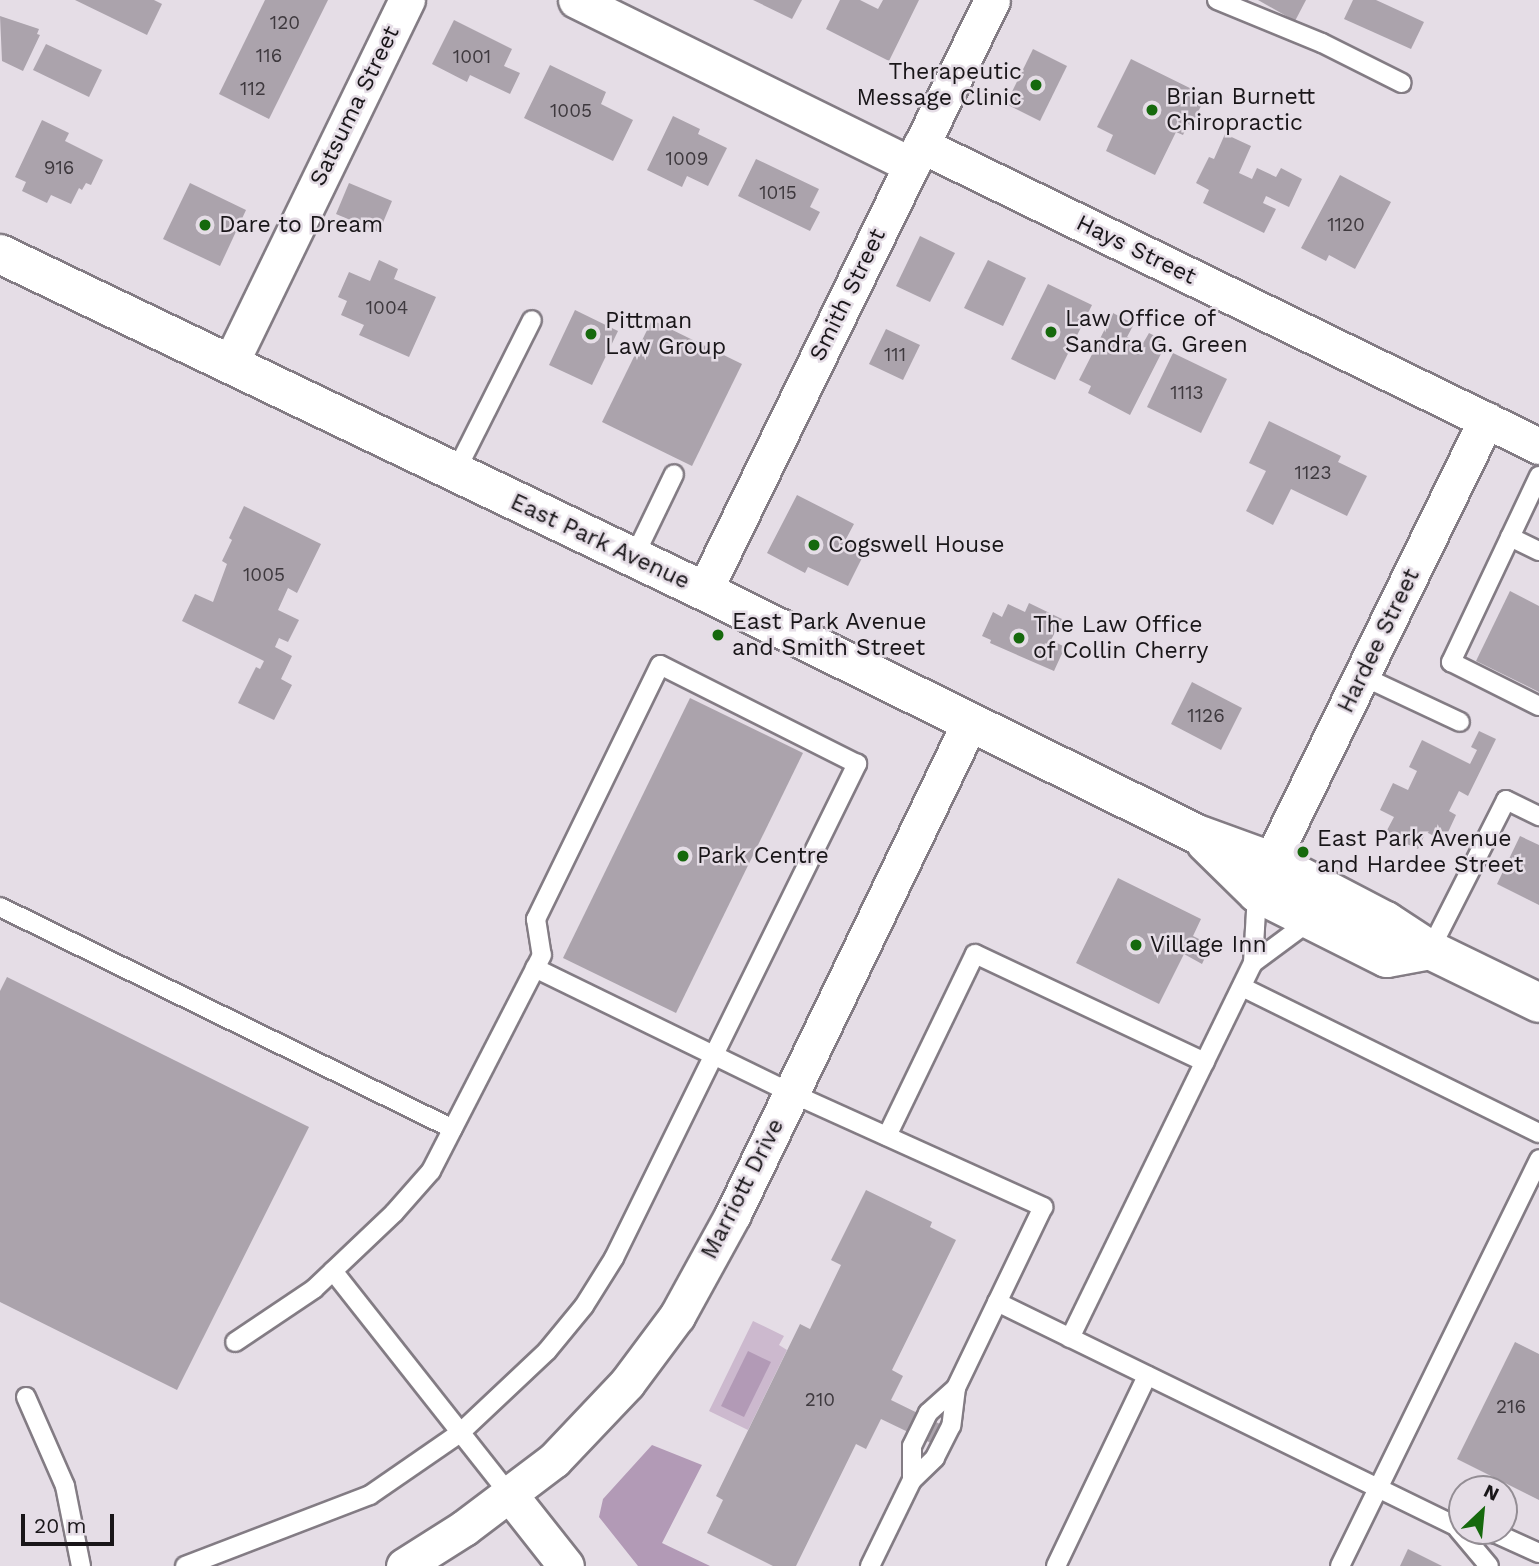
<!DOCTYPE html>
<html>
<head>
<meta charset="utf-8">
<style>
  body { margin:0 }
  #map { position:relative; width:1539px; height:1566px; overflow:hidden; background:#e5dde6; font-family:"Work Sans",sans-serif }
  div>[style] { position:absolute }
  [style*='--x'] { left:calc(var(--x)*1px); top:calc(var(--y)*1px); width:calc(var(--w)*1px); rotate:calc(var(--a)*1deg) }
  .green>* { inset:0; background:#ccb9ce }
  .water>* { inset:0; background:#b29ab6 }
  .building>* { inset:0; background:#aba3ac }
  .roads { filter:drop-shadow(2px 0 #837c84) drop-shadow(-2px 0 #837c84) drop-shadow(0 2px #837c84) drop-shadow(0 -2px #837c84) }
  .service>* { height:18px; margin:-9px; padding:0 9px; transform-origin:9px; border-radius:9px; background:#fff }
  .minor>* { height:35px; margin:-17.5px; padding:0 17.5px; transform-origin:17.5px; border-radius:17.5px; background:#fff }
  .tertiary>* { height:38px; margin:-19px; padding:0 19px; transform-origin:19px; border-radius:19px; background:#fff }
  .dots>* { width:19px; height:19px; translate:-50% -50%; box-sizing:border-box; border:4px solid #e5dde6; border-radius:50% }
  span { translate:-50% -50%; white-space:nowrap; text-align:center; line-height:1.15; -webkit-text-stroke:5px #e5dde6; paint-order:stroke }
  .number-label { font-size:19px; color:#3e393e }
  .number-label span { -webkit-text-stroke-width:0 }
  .poi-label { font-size:23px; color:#191619 }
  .right { translate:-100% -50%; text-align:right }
  .left { translate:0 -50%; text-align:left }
  .street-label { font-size:23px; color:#191619 }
  .north { position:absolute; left:1448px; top:1475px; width:70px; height:70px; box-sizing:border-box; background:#e5dde6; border:2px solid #938d94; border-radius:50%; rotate:26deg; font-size:19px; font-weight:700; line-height:28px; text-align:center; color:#191619 }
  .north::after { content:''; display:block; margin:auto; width:24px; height:32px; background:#16690d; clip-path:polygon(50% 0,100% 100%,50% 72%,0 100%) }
  .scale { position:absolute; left:21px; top:1514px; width:93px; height:32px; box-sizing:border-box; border:4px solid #191619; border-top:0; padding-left:9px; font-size:21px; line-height:24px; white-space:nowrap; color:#191619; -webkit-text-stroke:5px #e5dde6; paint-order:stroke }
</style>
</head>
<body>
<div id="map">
  <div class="green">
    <i style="clip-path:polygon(753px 1321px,784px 1336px,779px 1345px,787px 1350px,748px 1430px,709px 1411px)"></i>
  </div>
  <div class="water">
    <i style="clip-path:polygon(748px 1351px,771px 1362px,744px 1417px,721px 1406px)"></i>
    <i style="clip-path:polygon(652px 1445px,702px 1465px,662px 1543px,710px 1566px,638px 1566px,599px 1517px,603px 1499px)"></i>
  </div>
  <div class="building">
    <i style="clip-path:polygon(75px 0,154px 0,162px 4px,147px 35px)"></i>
    <i style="clip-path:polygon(265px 0,328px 0,269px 119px,219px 94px)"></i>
    <i style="clip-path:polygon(753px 0,802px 0,792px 19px)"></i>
    <i style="clip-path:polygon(840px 0,860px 0,878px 9px,883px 0,919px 0,889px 61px,826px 29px)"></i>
    <i style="clip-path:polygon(1258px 0,1306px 0,1295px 21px)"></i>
    <i style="clip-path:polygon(1353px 0,1376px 0,1424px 22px,1411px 49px,1344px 19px)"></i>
    <i style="clip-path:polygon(0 16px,39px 29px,37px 34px,40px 35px,23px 71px,2px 61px)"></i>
    <i style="clip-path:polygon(454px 20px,512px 49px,504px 66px,520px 73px,510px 94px,470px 75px,467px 82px,432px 64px)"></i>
    <i style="clip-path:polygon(46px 44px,102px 70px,89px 97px,33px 70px)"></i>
    <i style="clip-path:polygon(1033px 49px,1067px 66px,1040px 121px,1006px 104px)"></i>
    <i style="clip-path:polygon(1131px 59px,1206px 96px,1191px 126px,1188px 124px,1183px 135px,1176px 132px,1155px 175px,1106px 151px,1113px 135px,1097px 127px)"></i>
    <i style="clip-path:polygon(550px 65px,606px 92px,601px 104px,633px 120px,613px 161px,524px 118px)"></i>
    <i style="clip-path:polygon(673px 116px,700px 129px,698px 134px,727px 148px,708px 186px,687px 176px,682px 187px,647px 170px)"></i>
    <i style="clip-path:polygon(42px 120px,69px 133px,65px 141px,103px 160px,91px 185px,86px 183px,82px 190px,79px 188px,71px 204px,51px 195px,47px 203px,22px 191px,26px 182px,15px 177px)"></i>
    <i style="clip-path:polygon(1225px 134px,1251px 146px,1239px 173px,1252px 179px,1257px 168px,1276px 177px,1281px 168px,1302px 179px,1289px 207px,1266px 196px,1263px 203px,1276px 209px,1264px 233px,1203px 203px,1209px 190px,1196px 183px,1209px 157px,1214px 159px)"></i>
    <i style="clip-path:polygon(756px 159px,819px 189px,810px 207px,820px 212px,810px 231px,738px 196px)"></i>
    <i style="clip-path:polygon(1340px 175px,1391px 202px,1355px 269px,1329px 255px,1326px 261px,1301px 248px)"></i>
    <i style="clip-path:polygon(190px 183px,246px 210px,220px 266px,163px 239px)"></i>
    <i style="clip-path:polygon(349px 183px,392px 201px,379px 232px,336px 214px)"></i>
    <i style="clip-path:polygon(920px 236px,955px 253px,930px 302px,896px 286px)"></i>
    <i style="clip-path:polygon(379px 260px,398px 269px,394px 279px,436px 297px,409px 357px,359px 335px,364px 325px,341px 315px,347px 301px,338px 297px,349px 272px,370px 281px)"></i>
    <i style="clip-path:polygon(988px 260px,1026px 278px,1003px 326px,964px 308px)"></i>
    <i style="clip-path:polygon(1048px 284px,1092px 305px,1055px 380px,1011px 359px)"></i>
    <i style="clip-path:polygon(575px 310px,618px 331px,592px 385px,549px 365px)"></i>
    <i style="clip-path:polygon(1113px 313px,1134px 324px,1127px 337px,1142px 345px,1149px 333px,1167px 342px,1130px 415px,1088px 393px,1091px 386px,1079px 380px)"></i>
    <i style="clip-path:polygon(652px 320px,742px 364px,692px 466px,602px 422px)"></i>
    <i style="clip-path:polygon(886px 329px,920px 345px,903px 380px,869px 364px)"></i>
    <i style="clip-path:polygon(1173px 353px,1227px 379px,1201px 433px,1147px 407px)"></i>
    <i style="clip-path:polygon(1269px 421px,1341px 456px,1338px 462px,1367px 476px,1347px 516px,1291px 489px,1273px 525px,1246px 511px,1266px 471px,1249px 463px)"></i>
    <i style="clip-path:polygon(797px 495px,854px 524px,846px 539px,866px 550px,848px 586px,808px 567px,805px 573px,767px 553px)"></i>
    <i style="clip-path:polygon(244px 506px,321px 544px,297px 593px,288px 588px,278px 610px,299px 620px,288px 642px,279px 638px,275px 647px,292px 656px,281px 679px,292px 685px,274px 720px,238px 703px,256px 667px,260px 669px,264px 661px,182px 621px,195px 594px,213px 602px,227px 564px,222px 561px,232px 540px,229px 538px)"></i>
    <i style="clip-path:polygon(1510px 591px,1539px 606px,1539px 692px,1476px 661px)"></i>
    <i style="clip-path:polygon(1029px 603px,1062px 619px,1051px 640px,1065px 647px,1054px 671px,990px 643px,991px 640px,982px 636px,993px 612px,1002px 617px,1008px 604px,1025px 612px)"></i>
    <i style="clip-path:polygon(1192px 682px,1242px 708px,1221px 750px,1171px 724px)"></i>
    <i style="clip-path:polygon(690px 698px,803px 753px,676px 1013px,563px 958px)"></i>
    <i style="clip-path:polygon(1479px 731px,1496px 739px,1468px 796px,1459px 791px,1449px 811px,1456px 815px,1444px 841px,1426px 832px,1418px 849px,1385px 834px,1394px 817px,1380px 810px,1393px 783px,1408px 790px,1417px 771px,1409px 767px,1422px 740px,1470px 764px,1477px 750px,1471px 747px)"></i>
    <i style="clip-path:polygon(1520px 836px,1539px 845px,1539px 905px,1497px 884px)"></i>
    <i style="clip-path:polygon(1118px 878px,1201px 919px,1193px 936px,1211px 945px,1202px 964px,1184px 954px,1159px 1004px,1076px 963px)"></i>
    <i style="clip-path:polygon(7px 977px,309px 1127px,177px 1390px,0 1302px,0 991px)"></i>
    <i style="clip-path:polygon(866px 1190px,932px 1222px,930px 1227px,956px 1240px,892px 1370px,903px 1376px,891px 1400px,940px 1424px,931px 1443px,881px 1419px,866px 1449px,856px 1444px,796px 1566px,773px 1566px,707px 1533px,723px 1500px,716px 1496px,800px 1324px,810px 1329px,841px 1265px,831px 1260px)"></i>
    <i style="clip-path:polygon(1515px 1342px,1539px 1354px,1539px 1500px,1457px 1459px)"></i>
    <i style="clip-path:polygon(1408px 1549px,1442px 1566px,1400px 1566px)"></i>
  </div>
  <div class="roads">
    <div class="service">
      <i style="--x:1217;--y:0;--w:113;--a:22.3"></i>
      <i style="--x:1322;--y:43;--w:89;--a:26.6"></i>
      <i style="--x:455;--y:473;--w:171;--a:-63.3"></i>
      <i style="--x:1539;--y:476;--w:206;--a:115.3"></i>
      <i style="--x:1451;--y:662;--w:98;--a:26.6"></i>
      <i style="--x:1510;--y:537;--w:32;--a:26"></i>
      <i style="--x:633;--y:559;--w:94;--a:-64.2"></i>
      <i style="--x:1362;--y:676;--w:108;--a:25.1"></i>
      <i style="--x:0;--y:907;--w:504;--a:26.11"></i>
      <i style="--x:1430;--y:950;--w:168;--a:-63.1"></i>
      <i style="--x:1506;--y:800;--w:37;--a:26"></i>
      <i style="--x:1253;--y:963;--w:72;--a:-36.6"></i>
      <i style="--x:535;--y:968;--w:285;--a:26"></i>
      <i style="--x:791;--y:1093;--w:277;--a:24.3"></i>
      <i style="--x:1043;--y:1207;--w:201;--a:115.7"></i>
      <i style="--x:956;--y:1388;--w:38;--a:97"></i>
      <i style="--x:951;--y:1426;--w:36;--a:117"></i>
      <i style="--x:935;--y:1458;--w:32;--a:136"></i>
      <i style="--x:912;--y:1480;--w:96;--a:116"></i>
      <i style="--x:1242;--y:987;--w:331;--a:26.2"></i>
      <i style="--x:887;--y:1136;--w:202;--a:-64.2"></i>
      <i style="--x:975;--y:954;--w:254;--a:25.2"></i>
      <i style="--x:333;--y:1271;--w:285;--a:51.7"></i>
      <i style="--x:997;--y:1302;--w:517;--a:26.02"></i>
      <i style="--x:1070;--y:1338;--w:417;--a:-64"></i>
      <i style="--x:1253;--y:963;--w:70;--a:-86.7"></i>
      <i style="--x:26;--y:1397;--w:97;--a:66.3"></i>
      <i style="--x:65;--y:1486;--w:82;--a:78.7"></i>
      <i style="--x:912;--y:1480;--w:34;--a:-90"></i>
      <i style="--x:912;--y:1446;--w:37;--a:-64"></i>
      <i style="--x:928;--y:1413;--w:38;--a:-42"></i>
      <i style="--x:1458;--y:1529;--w:48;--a:50"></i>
      <i style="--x:1476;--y:1531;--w:21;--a:8"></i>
      <i style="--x:1497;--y:1534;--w:46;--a:24.3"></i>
      <i style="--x:185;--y:1566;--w:198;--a:-21"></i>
      <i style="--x:370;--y:1495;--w:109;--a:-34.6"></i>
      <i style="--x:460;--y:1433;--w:120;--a:-43.3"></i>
      <i style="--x:547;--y:1351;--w:58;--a:-50.6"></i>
      <i style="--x:584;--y:1306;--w:57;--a:-58"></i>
      <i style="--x:614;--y:1258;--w:551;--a:-63.81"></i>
      <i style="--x:857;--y:764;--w:220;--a:-153.3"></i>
      <i style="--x:660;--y:665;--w:283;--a:116"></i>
      <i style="--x:536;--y:919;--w:36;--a:81"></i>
      <i style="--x:542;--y:955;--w:243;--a:117.2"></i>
      <i style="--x:431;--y:1171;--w:56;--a:131.4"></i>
      <i style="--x:394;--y:1213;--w:110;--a:136.5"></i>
      <i style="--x:314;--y:1289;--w:95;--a:146.1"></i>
      <i style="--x:1056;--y:1566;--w:211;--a:-64.4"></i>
      <i style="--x:1340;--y:1566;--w:453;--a:-63.9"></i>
    </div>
    <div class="minor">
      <i style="--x:576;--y:0;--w:374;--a:26.2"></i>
      <i style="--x:921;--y:145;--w:687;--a:25.97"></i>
      <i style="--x:230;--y:364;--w:405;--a:-64.1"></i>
      <i style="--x:704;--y:591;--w:657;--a:-64.02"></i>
      <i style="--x:1271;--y:861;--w:491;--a:-64"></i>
      <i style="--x:510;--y:1495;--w:90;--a:51.7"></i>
      <i style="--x:404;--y:1566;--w:71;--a:-32.3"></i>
      <i style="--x:464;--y:1528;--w:113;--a:-37.1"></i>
      <i style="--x:554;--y:1460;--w:106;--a:-46.5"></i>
      <i style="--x:627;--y:1383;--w:84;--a:-53.3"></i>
      <i style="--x:677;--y:1316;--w:116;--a:-61.2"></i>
      <i style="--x:733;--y:1214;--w:544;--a:-64.28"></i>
    </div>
    <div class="tertiary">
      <i style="--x:0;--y:254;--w:781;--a:25.58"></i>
      <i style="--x:704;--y:591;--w:550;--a:26.24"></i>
      <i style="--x:1197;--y:834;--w:79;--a:20"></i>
      <i style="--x:1271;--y:861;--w:130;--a:27.6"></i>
      <i style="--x:1386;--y:921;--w:53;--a:33.4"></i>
      <i style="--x:1430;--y:950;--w:121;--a:25.9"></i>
      <i style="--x:1206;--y:843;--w:71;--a:44.4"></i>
      <i style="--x:1257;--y:893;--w:145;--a:26.6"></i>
      <i style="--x:1387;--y:958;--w:44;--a:-10.5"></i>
    </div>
  </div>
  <div class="dots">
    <i style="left:1036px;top:85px;background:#16690d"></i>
    <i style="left:1152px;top:110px;background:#16690d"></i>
    <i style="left:205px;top:225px;background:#16690d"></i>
    <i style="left:1051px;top:332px;background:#16690d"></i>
    <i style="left:591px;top:334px;background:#16690d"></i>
    <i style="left:814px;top:545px;background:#16690d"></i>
    <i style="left:718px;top:635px;background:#16690d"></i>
    <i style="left:1019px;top:638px;background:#16690d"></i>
    <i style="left:1303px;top:852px;background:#16690d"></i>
    <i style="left:683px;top:856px;background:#16690d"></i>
    <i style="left:1136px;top:945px;background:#16690d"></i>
  </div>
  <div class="number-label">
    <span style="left:285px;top:23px">120</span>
    <span style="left:269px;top:56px">116</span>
    <span style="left:472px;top:57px">1001</span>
    <span style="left:253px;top:89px">112</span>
    <span style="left:571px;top:111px">1005</span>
    <span style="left:687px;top:159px">1009</span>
    <span style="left:59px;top:168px">916</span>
    <span style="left:778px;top:193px">1015</span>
    <span style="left:1346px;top:225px">1120</span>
    <span style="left:387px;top:308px">1004</span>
    <span style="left:895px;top:355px">111</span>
    <span style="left:1187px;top:393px">1113</span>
    <span style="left:1313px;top:473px">1123</span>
    <span style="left:264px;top:575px">1005</span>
    <span style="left:1206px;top:716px">1126</span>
    <span style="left:820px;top:1400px">210</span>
    <span style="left:1511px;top:1407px">216</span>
  </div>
  <div class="poi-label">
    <span class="right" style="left:1022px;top:85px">Therapeutic<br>Message Clinic</span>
    <span class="left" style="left:1166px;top:110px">Brian Burnett<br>Chiropractic</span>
    <span class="left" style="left:219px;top:225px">Dare to Dream</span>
    <span class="left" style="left:1065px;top:332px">Law Office of<br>Sandra G. Green</span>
    <span class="left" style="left:605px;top:334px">Pittman<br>Law Group</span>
    <span class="left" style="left:828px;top:545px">Cogswell House</span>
    <span class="left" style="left:732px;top:635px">East Park Avenue<br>and Smith Street</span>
    <span class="left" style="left:1033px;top:638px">The Law Office<br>of Collin Cherry</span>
    <span class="left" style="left:1317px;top:852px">East Park Avenue<br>and Hardee Street</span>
    <span class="left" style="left:697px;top:856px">Park Centre</span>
    <span class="left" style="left:1150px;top:945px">Village Inn</span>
  </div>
  <div class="street-label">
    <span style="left:355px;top:106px;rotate:-64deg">Satsuma Street</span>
    <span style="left:1136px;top:250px;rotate:26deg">Hays Street</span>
    <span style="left:848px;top:295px;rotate:-64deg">Smith Street</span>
    <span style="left:600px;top:542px;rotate:25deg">East Park Avenue</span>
    <span style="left:1379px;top:641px;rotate:-64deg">Hardee Street</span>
    <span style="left:743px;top:1189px;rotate:-63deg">Marriott Drive</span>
  </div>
  <div class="north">N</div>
  <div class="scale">20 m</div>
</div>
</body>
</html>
